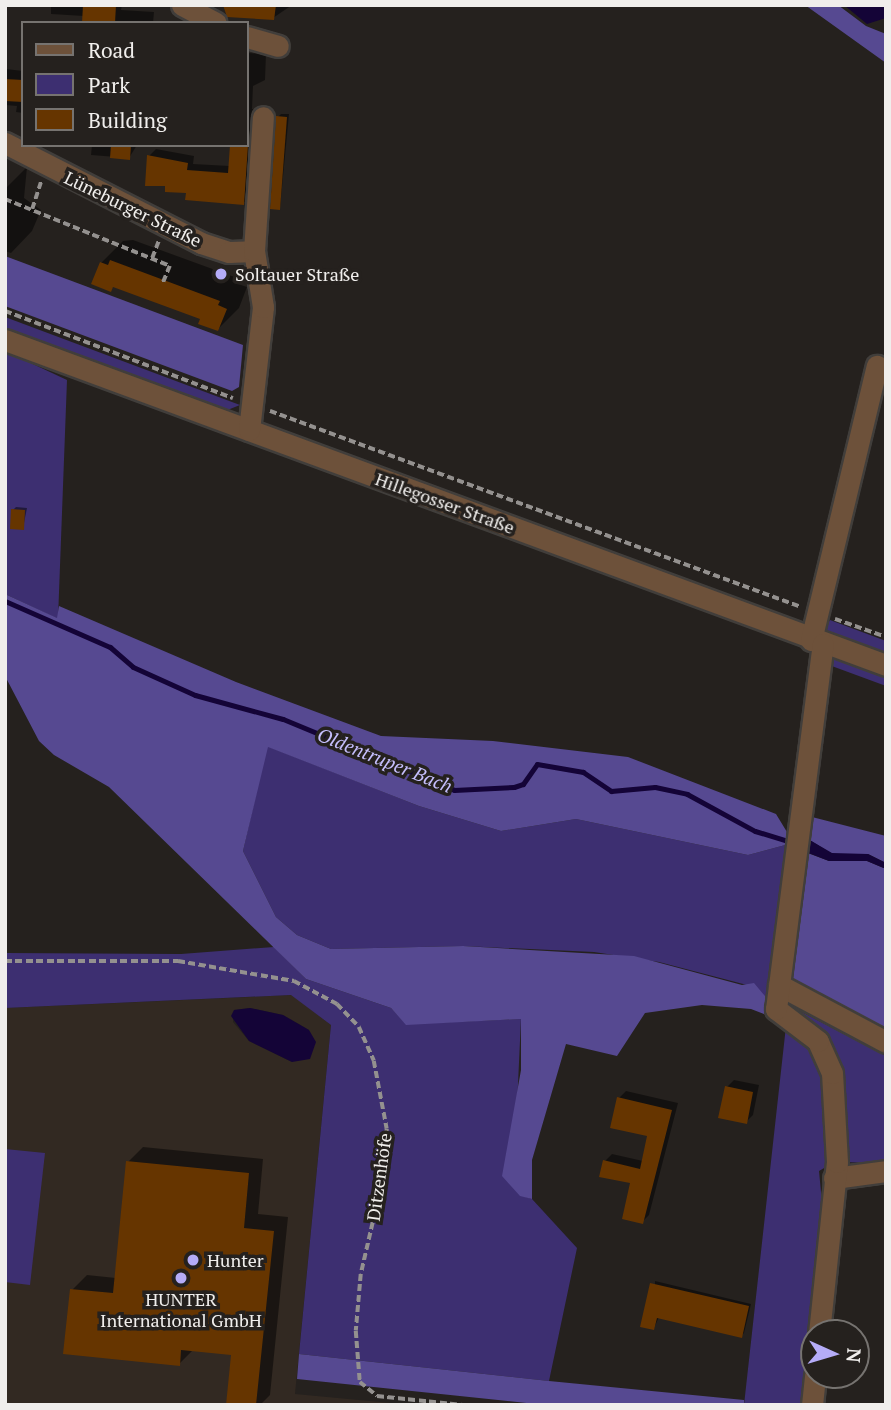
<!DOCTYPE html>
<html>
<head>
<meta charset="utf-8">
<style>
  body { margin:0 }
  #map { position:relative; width:891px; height:1410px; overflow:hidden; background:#25211e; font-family:"PT Serif",serif }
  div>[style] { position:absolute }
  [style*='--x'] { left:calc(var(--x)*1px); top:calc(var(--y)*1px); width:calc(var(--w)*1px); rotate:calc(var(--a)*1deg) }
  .built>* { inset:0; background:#322922 }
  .green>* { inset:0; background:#3d2f71 }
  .forest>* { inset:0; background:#564991 }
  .water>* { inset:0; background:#140437 }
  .shadow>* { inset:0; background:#0007 }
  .stream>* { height:5px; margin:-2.5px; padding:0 2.5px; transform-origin:2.5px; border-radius:2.5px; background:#140437 }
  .building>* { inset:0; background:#663500 }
  .path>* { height:3.5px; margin-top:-1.75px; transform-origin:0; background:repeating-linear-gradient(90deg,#94918f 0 7px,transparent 0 10.5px) }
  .roads { filter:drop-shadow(2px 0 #413e3b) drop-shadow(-2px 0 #413e3b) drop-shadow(0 2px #413e3b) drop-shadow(0 -2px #413e3b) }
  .minor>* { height:21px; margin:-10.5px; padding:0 10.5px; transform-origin:10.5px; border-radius:10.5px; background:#6d513a }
  .dots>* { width:19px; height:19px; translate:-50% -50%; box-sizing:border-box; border:4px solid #25211e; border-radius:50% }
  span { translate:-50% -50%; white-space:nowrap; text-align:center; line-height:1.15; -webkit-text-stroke:7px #25211e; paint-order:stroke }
  .street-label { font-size:18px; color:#f0eeec }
  .poi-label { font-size:18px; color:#f0eeec }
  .left { translate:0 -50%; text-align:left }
  .water-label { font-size:19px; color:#c5befc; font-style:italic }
  .frame { position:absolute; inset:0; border:7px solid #f0eeec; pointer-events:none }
  .legend { position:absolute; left:21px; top:21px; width:228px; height:126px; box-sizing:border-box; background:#25211e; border:2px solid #767370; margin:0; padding:9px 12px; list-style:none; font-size:21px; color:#f0eeec }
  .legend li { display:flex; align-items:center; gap:14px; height:35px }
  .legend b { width:35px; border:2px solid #767370 }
  .north { position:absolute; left:800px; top:1319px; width:70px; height:70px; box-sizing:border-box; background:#25211e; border:2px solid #767370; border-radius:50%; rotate:94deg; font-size:19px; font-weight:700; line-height:28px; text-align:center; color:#f0eeec }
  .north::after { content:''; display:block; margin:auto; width:24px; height:32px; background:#b5acf8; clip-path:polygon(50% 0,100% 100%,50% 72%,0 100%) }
</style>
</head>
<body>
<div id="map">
  <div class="built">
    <i style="clip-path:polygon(evenodd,292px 995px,331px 1025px,295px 1394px,412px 1405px,5px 1405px,5px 1008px,292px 995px,250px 1008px,283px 1015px,309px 1030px,292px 1062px,249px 1041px,233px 1022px,234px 1010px,250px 1008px)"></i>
  </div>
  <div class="green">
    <i style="clip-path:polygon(5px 317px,240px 405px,225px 411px,5px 329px)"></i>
    <i style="clip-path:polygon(5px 351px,67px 380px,58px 619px,5px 594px)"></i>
    <i style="clip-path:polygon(830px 620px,886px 641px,886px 656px,822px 632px)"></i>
    <i style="clip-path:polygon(833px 659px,886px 673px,886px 686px,829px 665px)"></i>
    <i style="clip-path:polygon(267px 746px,419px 806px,501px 831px,576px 819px,748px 855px,789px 844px,770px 1002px,747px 985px,659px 962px,594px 952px,463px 946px,331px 949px,297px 935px,276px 917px,243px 851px)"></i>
    <i style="clip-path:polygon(274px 947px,306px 979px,391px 1008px,406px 1024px,521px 1019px,517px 1106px,520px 1195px,532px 1199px,577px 1248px,549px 1381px,299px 1354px,331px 1025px,291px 995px,5px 1008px,5px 953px,181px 954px)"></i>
    <i style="clip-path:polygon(800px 1011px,886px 1056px,886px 1164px,846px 1162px,829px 1045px)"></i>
    <i style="clip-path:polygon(786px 1026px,815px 1049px,825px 1074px,831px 1164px,819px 1171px,823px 1213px,802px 1405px,744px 1405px)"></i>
    <i style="clip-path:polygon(5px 1149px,45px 1153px,30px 1285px,5px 1282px)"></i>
  </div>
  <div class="forest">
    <i style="clip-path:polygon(805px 5px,838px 5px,866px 26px,886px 34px,886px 63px)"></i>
    <i style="clip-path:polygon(5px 256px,243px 345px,239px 387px,232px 391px,5px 306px)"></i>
    <i style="clip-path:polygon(5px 594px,57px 618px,59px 606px,236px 682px,381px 736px,493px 741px,628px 757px,776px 814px,790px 837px,789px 844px,748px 855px,576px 819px,501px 831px,419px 806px,268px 747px,243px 851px,276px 917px,297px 935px,331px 949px,463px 946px,634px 956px,742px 985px,754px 983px,770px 1002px,769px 1016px,751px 1009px,702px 1005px,645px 1013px,617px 1056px,566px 1044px,532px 1160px,532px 1199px,520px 1196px,502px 1176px,521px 1070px,521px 1019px,406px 1025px,391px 1008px,306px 979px,109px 787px,54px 755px,39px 741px,5px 676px)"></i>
    <i style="clip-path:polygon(812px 817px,886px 836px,886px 863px,868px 854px,832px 854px,808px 839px)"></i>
    <i style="clip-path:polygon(805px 852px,829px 861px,867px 861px,886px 869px,886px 1033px,789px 985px)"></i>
    <i style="clip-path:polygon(299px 1354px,549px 1381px,744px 1400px,744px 1405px,545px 1405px,297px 1379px)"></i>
  </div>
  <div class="water">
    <i style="clip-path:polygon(844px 5px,886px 5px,886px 18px,867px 24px)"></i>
    <i style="clip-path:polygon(808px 839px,832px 853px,868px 854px,886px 863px,886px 869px,867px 861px,829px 861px,806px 852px)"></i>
    <i style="clip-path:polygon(250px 1008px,283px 1015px,309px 1030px,316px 1042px,310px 1059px,292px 1062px,249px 1041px,231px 1016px,234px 1010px)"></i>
  </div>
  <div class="shadow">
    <i style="clip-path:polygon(51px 5px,122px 5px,121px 10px,154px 12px,153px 23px,84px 23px,84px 16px,51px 14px)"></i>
    <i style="clip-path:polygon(246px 5px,292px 5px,273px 18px)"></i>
    <i style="clip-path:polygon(247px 53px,266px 54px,265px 80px,253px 86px,252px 109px,256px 110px,250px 197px,243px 203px,167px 184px,149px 156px,156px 149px,194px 156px,193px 164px,230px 166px,247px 145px)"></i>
    <i style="clip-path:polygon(6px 69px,23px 71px,23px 113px,16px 112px,17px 106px,5px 105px)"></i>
    <i style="clip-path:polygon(281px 114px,289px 114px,280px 208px,278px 117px)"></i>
    <i style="clip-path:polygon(92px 145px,137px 145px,129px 158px,91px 155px)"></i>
    <i style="clip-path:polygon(27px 167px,24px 198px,41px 210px,32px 231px,11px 253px,5px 251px,5px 189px)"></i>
    <i style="clip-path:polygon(133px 240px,240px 279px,238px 284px,247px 287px,239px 308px,218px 329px,202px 318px,114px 286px,110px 290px,101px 263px,123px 241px)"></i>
    <i style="clip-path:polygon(16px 507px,27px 508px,23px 528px,13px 510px)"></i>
    <i style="clip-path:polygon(734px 1080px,759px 1085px,753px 1115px,746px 1122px,727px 1087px)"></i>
    <i style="clip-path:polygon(626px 1091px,678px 1103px,649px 1215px,642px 1222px,632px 1182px,605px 1161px,612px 1154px,643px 1161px,649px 1135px,619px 1098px)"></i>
    <i style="clip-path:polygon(143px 1147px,263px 1159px,258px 1214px,288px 1217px,270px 1395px,260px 1405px,228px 1405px,233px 1353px,193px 1350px,179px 1364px,72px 1290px,87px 1275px,116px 1278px,128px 1162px)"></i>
    <i style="clip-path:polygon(655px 1281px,751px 1304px,744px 1333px,741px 1336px,659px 1317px,654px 1328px)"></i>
  </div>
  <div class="stream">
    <i style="--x:5;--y:601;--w:115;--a:23.7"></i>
    <i style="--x:110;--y:647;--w:30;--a:41"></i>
    <i style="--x:133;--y:667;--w:68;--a:24.3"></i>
    <i style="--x:195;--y:695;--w:91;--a:15.3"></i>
    <i style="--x:283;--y:719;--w:185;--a:22.5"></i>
    <i style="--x:454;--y:790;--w:60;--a:-2.9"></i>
    <i style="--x:514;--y:787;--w:9;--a:-18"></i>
    <i style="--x:523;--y:784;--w:24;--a:-55"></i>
    <i style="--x:537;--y:764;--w:47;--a:9.9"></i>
    <i style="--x:583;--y:772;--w:34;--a:34"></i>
    <i style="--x:611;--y:791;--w:44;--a:-5.2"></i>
    <i style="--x:655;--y:787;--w:33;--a:12"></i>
    <i style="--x:687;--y:794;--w:77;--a:28.6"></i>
    <i style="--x:755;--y:831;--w:39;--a:17"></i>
  </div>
  <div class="building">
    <i style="clip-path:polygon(83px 5px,116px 5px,115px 23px,82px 23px)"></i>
    <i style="clip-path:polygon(223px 5px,276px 5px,274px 20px,227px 17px)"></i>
    <i style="clip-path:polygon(5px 79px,23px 80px,23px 102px,5px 101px)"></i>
    <i style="clip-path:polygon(276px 116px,287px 117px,280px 210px,270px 209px)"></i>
    <i style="clip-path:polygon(111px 145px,131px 145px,130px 160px,110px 158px)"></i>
    <i style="clip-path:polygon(230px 145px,248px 145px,244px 205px,185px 200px,186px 193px,165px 192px,165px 186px,145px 186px,147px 155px,188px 163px,187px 170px,228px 173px)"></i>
    <i style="clip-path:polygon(110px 260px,220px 301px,218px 305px,227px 309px,218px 331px,198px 324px,200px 319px,113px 287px,111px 292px,91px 284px,100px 262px,108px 265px)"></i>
    <i style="clip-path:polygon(11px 509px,25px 510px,24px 530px,10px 529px)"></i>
    <i style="clip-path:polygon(725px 1086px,753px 1092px,747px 1124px,718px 1118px)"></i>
    <i style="clip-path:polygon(617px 1097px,672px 1110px,643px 1224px,622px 1219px,630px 1183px,599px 1177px,603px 1160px,640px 1169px,647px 1136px,610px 1128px)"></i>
    <i style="clip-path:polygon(126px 1161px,249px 1173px,244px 1228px,274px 1231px,256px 1405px,226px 1405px,231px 1355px,181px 1350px,180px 1366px,63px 1354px,70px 1289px,113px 1293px)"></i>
    <i style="clip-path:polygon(650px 1283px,749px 1306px,742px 1338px,657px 1318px,654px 1330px,640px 1327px)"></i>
  </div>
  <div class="path">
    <i style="--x:5;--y:199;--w:178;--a:22.1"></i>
    <i style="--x:170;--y:266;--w:18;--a:112"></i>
    <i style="--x:32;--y:209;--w:29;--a:-72"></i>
    <i style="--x:152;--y:258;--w:19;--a:-69"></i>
    <i style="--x:5;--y:311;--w:244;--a:20.9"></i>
    <i style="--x:270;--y:411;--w:566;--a:20.26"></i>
    <i style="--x:835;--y:619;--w:54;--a:19.4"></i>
    <i style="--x:5;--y:961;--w:173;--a:0"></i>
    <i style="--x:178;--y:961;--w:118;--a:9.8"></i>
    <i style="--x:294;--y:981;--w:49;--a:28.1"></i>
    <i style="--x:337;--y:1004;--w:32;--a:46"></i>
    <i style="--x:359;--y:1027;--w:37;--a:66"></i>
    <i style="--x:374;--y:1061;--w:69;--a:79.2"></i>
    <i style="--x:387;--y:1129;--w:63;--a:96.3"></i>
    <i style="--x:380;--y:1192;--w:84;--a:103"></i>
    <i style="--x:361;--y:1274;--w:57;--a:95"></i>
    <i style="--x:356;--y:1331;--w:51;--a:85.5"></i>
    <i style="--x:360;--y:1382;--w:22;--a:39"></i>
    <i style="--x:377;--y:1396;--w:86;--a:6"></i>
  </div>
  <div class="roads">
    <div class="minor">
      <i style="--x:182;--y:5;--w:38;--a:28"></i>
      <i style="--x:247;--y:37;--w:32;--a:16"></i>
      <i style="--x:5;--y:143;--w:220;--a:27"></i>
      <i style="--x:201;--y:243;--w:29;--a:18"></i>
      <i style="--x:229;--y:252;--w:25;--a:-2"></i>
      <i style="--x:5;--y:340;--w:939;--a:20.25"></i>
      <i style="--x:249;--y:430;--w:124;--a:-83.5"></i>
      <i style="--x:263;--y:307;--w:57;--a:-99.1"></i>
      <i style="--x:254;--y:251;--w:134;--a:-86.2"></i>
      <i style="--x:811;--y:640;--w:282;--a:-76.5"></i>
      <i style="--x:779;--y:985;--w:121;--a:28"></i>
      <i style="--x:834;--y:1178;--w:52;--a:-7.7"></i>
      <i style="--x:819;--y:1333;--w:172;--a:-84"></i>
      <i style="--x:837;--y:1162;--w:89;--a:-93.2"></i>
      <i style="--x:832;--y:1073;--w:35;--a:-114"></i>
      <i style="--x:818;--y:1041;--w:53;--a:-142.7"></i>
      <i style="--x:776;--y:1009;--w:368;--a:-82.7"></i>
      <i style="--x:812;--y:1405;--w:30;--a:-84"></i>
    </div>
  </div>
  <div class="dots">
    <i style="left:221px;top:274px;background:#b5acf8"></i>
    <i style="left:193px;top:1260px;background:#b5acf8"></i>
    <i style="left:181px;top:1278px;background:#b5acf8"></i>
  </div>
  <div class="street-label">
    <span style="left:133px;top:209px;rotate:26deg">Lüneburger Straße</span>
    <span style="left:445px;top:503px;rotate:20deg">Hillegosser Straße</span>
    <span style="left:379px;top:1177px;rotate:-82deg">Ditzenhöfe</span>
  </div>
  <div class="poi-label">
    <span class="left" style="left:235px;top:274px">Soltauer Straße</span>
    <span class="left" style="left:207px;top:1260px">Hunter</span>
    <span style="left:181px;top:1310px">HUNTER<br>International GmbH</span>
  </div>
  <div class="water-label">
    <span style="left:385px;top:760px;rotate:22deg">Oldentruper Bach</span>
  </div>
  <div class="frame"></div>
  <ul class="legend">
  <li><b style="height:9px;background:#6d513a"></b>Road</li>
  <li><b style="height:19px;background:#3d2f71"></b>Park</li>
  <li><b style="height:19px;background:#663500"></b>Building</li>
  </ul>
  <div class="north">N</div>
</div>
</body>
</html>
